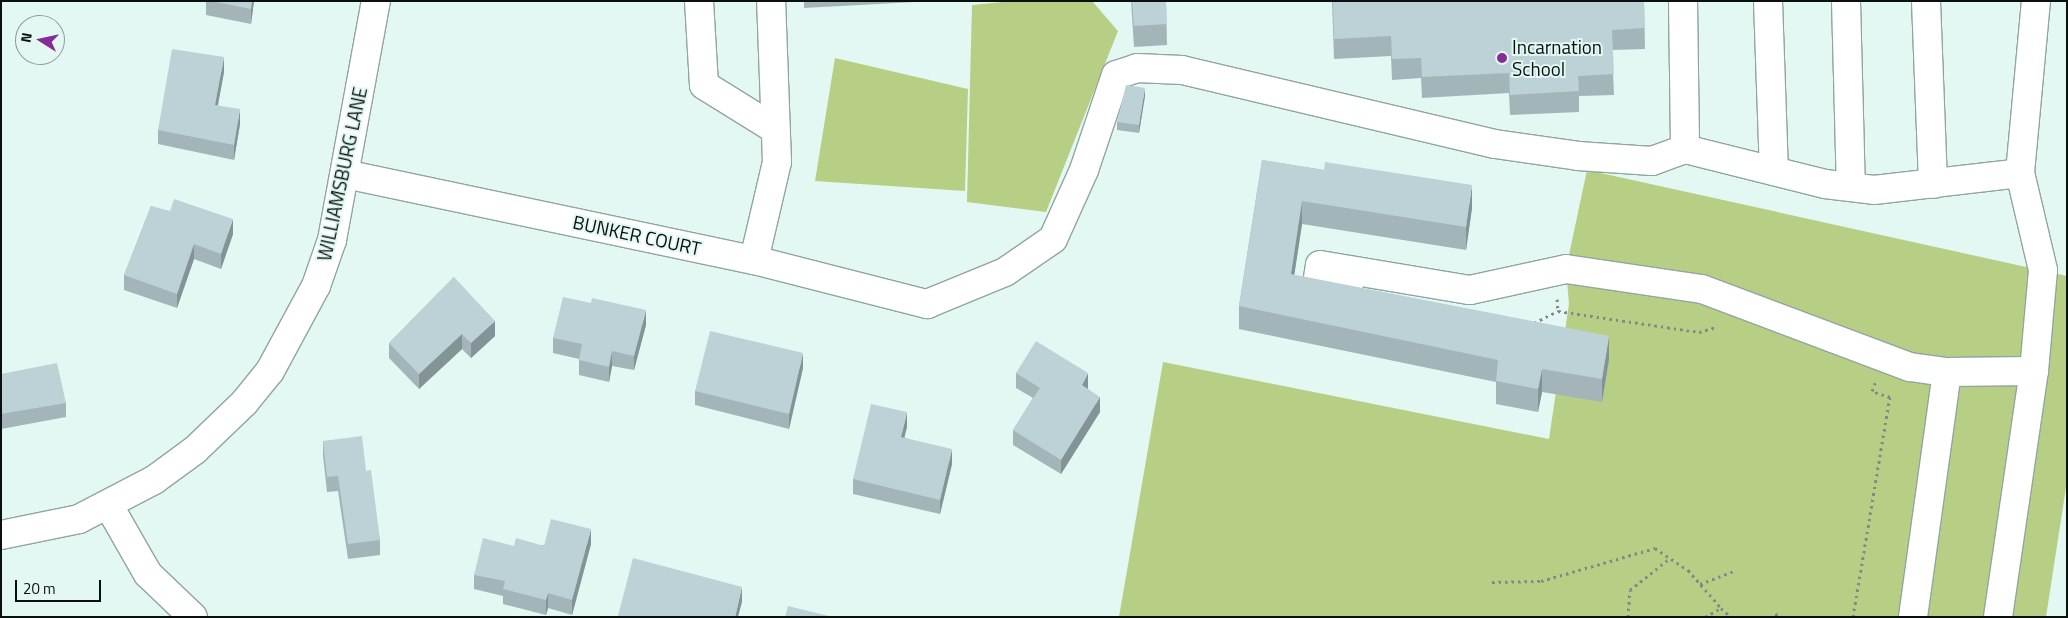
<!DOCTYPE html>
<html>
<head>
<meta charset="utf-8">
<style>
  body { margin:0 }
  #map { position:relative; width:2068px; height:618px; overflow:hidden; background:#e3f8f3; font-family:"Titillium Web",sans-serif }
  div>[style] { position:absolute }
  [style*='--x'] { left:calc(var(--x)*1px); top:calc(var(--y)*1px); width:calc(var(--w)*1px); rotate:calc(var(--a)*1deg) }
  .green>* { inset:0; background:#b6cf84 }
  .path>* { height:3px; margin-top:-1.5px; transform-origin:0; background:repeating-linear-gradient(90deg,#7d8c88 0 2.5px,transparent 0 6.5px) }
  .roads { filter:drop-shadow(1px 0 #91a5a0) drop-shadow(-1px 0 #91a5a0) drop-shadow(0 1px #91a5a0) drop-shadow(0 -1px #91a5a0) }
  .minor>* { height:28px; margin:-14px; padding:0 14px; transform-origin:14px; border-radius:14px; background:#fff }
  .wall>* { inset:0; background:#a3b5b8 }
  .shaded-wall>* { inset:0; background:#849396 }
  .building>* { inset:0; background:#bdd2d6 }
  .dots>* { width:14px; height:14px; translate:-50% -50%; box-sizing:border-box; border:2px solid #e3f8f3; border-radius:50% }
  span { translate:-50% -50%; white-space:nowrap; text-align:center; line-height:1.15; -webkit-text-stroke:4px #e3f8f3; paint-order:stroke }
  .poi-label { font-size:19px; color:#09100e }
  .left { translate:0 -50%; text-align:left }
  .street-label { font-size:19px; color:#09100e }
  .frame { position:absolute; inset:0; border:2px solid #09100e; pointer-events:none }
  .north { position:absolute; left:15px; top:15px; width:50px; height:50px; box-sizing:border-box; background:#e3f8f3; border:1px solid #8c9b97; border-radius:50%; rotate:280deg; font-size:14px; font-weight:700; line-height:20px; text-align:center; color:#09100e }
  .north::after { content:''; display:block; margin:auto; width:18px; height:22px; background:#862c98; clip-path:polygon(50% 0,100% 100%,50% 72%,0 100%) }
  .scale { position:absolute; left:15px; top:580px; width:86px; height:22px; box-sizing:border-box; border:2px solid #09100e; border-top:0; padding-left:6px; font-size:15px; line-height:18px; white-space:nowrap; color:#09100e; -webkit-text-stroke:4px #e3f8f3; paint-order:stroke }
</style>
</head>
<body>
<div id="map">
  <div class="green">
    <i style="clip-path:polygon(1014px 1px,1092px 1px,1118px 31px,1046px 212px,967px 202px,972px 5px)"></i>
    <i style="clip-path:polygon(835px 58px,968px 89px,965px 191px,815px 181px)"></i>
    <i style="clip-path:polygon(1587px 170px,2067px 276px,2067px 481px,2046px 617px,1119px 617px,1163px 362px,1549px 439px,1569px 304px,1566px 269px)"></i>
  </div>
  <div class="path">
    <i style="--x:1557;--y:299;--w:12;--a:85"></i>
    <i style="--x:1534;--y:323;--w:27;--a:-27"></i>
    <i style="--x:1558;--y:311;--w:143;--a:8.5"></i>
    <i style="--x:1699;--y:332;--w:19;--a:-16"></i>
    <i style="--x:1492;--y:582;--w:49;--a:-1.2"></i>
    <i style="--x:1541;--y:581;--w:119;--a:-16.1"></i>
    <i style="--x:1655;--y:548;--w:40;--a:34"></i>
    <i style="--x:1688;--y:570;--w:50;--a:49"></i>
    <i style="--x:1700;--y:584;--w:36;--a:-21"></i>
    <i style="--x:1776;--y:613;--w:4;--a:76"></i>
    <i style="--x:1628;--y:617;--w:27;--a:-86"></i>
    <i style="--x:1630;--y:590;--w:51;--a:-38.7"></i>
    <i style="--x:1705;--y:617;--w:18;--a:-29"></i>
    <i style="--x:1721;--y:608;--w:13;--a:42"></i>
    <i style="--x:1853;--y:617;--w:223;--a:-80.5"></i>
    <i style="--x:1890;--y:397;--w:19;--a:-162"></i>
    <i style="--x:1872;--y:391;--w:9;--a:-69"></i>
  </div>
  <div class="roads">
    <div class="minor">
      <i style="--x:699;--y:1;--w:84;--a:86.6"></i>
      <i style="--x:704;--y:85;--w:84;--a:31.8"></i>
      <i style="--x:1683;--y:1;--w:148;--a:89.2"></i>
      <i style="--x:1685;--y:149;--w:144;--a:14"></i>
      <i style="--x:1825;--y:184;--w:49;--a:7"></i>
      <i style="--x:1874;--y:190;--w:147;--a:-6.6"></i>
      <i style="--x:1768;--y:1;--w:170;--a:88"></i>
      <i style="--x:1846;--y:1;--w:186;--a:88.5"></i>
      <i style="--x:1926;--y:1;--w:183;--a:87.8"></i>
      <i style="--x:345;--y:174;--w:418;--a:11.9"></i>
      <i style="--x:754;--y:260;--w:179;--a:14.3"></i>
      <i style="--x:927;--y:304;--w:84;--a:-22.3"></i>
      <i style="--x:1005;--y:272;--w:58;--a:-34.5"></i>
      <i style="--x:1053;--y:239;--w:76;--a:-65.8"></i>
      <i style="--x:1084;--y:170;--w:100;--a:-71.4"></i>
      <i style="--x:1116;--y:75;--w:22;--a:-18"></i>
      <i style="--x:1137;--y:68;--w:45;--a:2.5"></i>
      <i style="--x:1182;--y:70;--w:322;--a:13.3"></i>
      <i style="--x:1495;--y:144;--w:84;--a:8.2"></i>
      <i style="--x:1578;--y:156;--w:74;--a:3.9"></i>
      <i style="--x:1652;--y:161;--w:35;--a:-20"></i>
      <i style="--x:754;--y:260;--w:101;--a:-76.8"></i>
      <i style="--x:777;--y:162;--w:161;--a:-92.1"></i>
      <i style="--x:1349;--y:290;--w:33;--a:-169"></i>
      <i style="--x:1317;--y:284;--w:19;--a:-81"></i>
      <i style="--x:1320;--y:265;--w:152;--a:9.5"></i>
      <i style="--x:1470;--y:290;--w:98;--a:-12.3"></i>
      <i style="--x:1566;--y:269;--w:137;--a:8.4"></i>
      <i style="--x:1702;--y:289;--w:222;--a:20.6"></i>
      <i style="--x:1910;--y:367;--w:37;--a:8"></i>
      <i style="--x:1947;--y:372;--w:87;--a:-0.7"></i>
      <i style="--x:109;--y:506;--w:78;--a:60.2"></i>
      <i style="--x:148;--y:574;--w:62;--a:43.7"></i>
      <i style="--x:1;--y:535;--w:80;--a:-11.6"></i>
      <i style="--x:79;--y:519;--w:85;--a:-27.5"></i>
      <i style="--x:154;--y:480;--w:51;--a:-36.2"></i>
      <i style="--x:195;--y:450;--w:68;--a:-43.8"></i>
      <i style="--x:244;--y:403;--w:41;--a:-50.9"></i>
      <i style="--x:270;--y:371;--w:97;--a:-61.6"></i>
      <i style="--x:316;--y:286;--w:49;--a:-70.8"></i>
      <i style="--x:332;--y:240;--w:243;--a:-79.6"></i>
      <i style="--x:1913;--y:617;--w:247;--a:-82.1"></i>
      <i style="--x:1998;--y:617;--w:249;--a:-81.7"></i>
      <i style="--x:2034;--y:371;--w:101;--a:-84.9"></i>
      <i style="--x:2043;--y:270;--w:100;--a:-103.3"></i>
      <i style="--x:2020;--y:173;--w:173;--a:-84.7"></i>
    </div>
  </div>
  <div class="wall">
    <i style="clip-path:polygon(206px 1px,254px 1px,251px 24px,206px 15px)"></i>
    <i style="clip-path:polygon(804px 1px,934px 1px,804px 8px)"></i>
    <i style="clip-path:polygon(1131px 1px,1166px 1px,1167px 45px,1134px 47px)"></i>
    <i style="clip-path:polygon(1332px 1px,1644px 1px,1645px 49px,1612px 50px,1614px 95px,1579px 96px,1579px 112px,1510px 115px,1509px 93px,1422px 98px,1421px 78px,1392px 80px,1391px 56px,1334px 59px)"></i>
    <i style="clip-path:polygon(224px 72px,218px 105px,240px 124px,234px 160px,158px 144px,158px 130px)"></i>
    <i style="clip-path:polygon(1145px 96px,1139px 133px,1117px 130px,1117px 122px)"></i>
    <i style="clip-path:polygon(1262px 160px,1324px 170px,1472px 208px,1466px 250px,1302px 224px,1294px 275px,1609px 359px,1602px 402px,1542px 392px,1538px 412px,1496px 404px,1496px 382px,1239px 329px,1239px 306px)"></i>
    <i style="clip-path:polygon(151px 206px,233px 234px,221px 269px,194px 259px,177px 308px,124px 290px,124px 275px)"></i>
    <i style="clip-path:polygon(454px 277px,495px 336px,471px 358px,462px 349px,419px 389px,389px 358px,389px 343px)"></i>
    <i style="clip-path:polygon(646px 325px,634px 370px,612px 366px,609px 382px,579px 375px,579px 359px,553px 353px,553px 338px)"></i>
    <i style="clip-path:polygon(803px 368px,789px 429px,695px 405px,695px 391px)"></i>
    <i style="clip-path:polygon(1016px 373px,1088px 388px,1088px 389px,1100px 412px,1061px 474px,1013px 445px,1013px 430px,1033px 398px,1016px 388px)"></i>
    <i style="clip-path:polygon(1px 374px,66px 403px,66px 417px,1px 429px)"></i>
    <i style="clip-path:polygon(907px 427px,904px 437px,952px 464px,940px 514px,853px 494px,853px 479px)"></i>
    <i style="clip-path:polygon(323px 441px,366px 471px,380px 540px,380px 555px,348px 559px,338px 491px,327px 492px,323px 456px)"></i>
    <i style="clip-path:polygon(591px 544px,572px 615px,548px 608px,546px 615px,503px 604px,503px 596px,474px 589px,474px 575px,514px 546px)"></i>
  </div>
  <div class="shaded-wall">
    <i style="clip-path:polygon(252px 1px,254px 1px,251px 24px,251px 9px)"></i>
    <i style="clip-path:polygon(224px 57px,224px 72px,215px 120px,215px 105px)"></i>
    <i style="clip-path:polygon(1145px 88px,1145px 96px,1139px 133px,1139px 125px)"></i>
    <i style="clip-path:polygon(240px 109px,240px 124px,234px 160px,234px 145px)"></i>
    <i style="clip-path:polygon(1472px 185px,1472px 208px,1466px 250px,1466px 227px)"></i>
    <i style="clip-path:polygon(1302px 201px,1302px 224px,1291px 297px,1291px 274px)"></i>
    <i style="clip-path:polygon(233px 219px,233px 234px,221px 269px,221px 254px)"></i>
    <i style="clip-path:polygon(194px 244px,194px 259px,177px 308px,177px 294px)"></i>
    <i style="clip-path:polygon(646px 310px,646px 325px,634px 370px,634px 356px)"></i>
    <i style="clip-path:polygon(495px 321px,495px 336px,471px 358px,471px 343px)"></i>
    <i style="clip-path:polygon(462px 334px,462px 349px,419px 389px,419px 374px)"></i>
    <i style="clip-path:polygon(1609px 336px,1609px 359px,1602px 402px,1602px 379px)"></i>
    <i style="clip-path:polygon(612px 351px,612px 366px,609px 382px,609px 367px)"></i>
    <i style="clip-path:polygon(803px 353px,803px 368px,789px 429px,789px 414px)"></i>
    <i style="clip-path:polygon(1542px 369px,1542px 392px,1538px 412px,1538px 389px)"></i>
    <i style="clip-path:polygon(1088px 373px,1088px 388px,1082px 400px,1082px 385px)"></i>
    <i style="clip-path:polygon(1100px 397px,1100px 412px,1061px 474px,1061px 460px)"></i>
    <i style="clip-path:polygon(907px 412px,907px 427px,901px 451px,901px 437px)"></i>
    <i style="clip-path:polygon(952px 449px,952px 464px,940px 514px,940px 500px)"></i>
    <i style="clip-path:polygon(591px 529px,591px 544px,572px 615px,572px 600px)"></i>
    <i style="clip-path:polygon(742px 587px,742px 602px,738px 617px,735px 617px)"></i>
    <i style="clip-path:polygon(548px 593px,548px 608px,546px 615px,546px 600px)"></i>
  </div>
  <div class="building">
    <i style="clip-path:polygon(211px 1px,252px 1px,251px 9px)"></i>
    <i style="clip-path:polygon(1132px 1px,1166px 1px,1167px 24px,1134px 26px)"></i>
    <i style="clip-path:polygon(1333px 1px,1644px 1px,1645px 28px,1612px 30px,1614px 74px,1578px 76px,1579px 91px,1510px 95px,1509px 73px,1422px 77px,1421px 58px,1392px 59px,1391px 36px,1334px 39px)"></i>
    <i style="clip-path:polygon(172px 49px,224px 57px,215px 105px,240px 109px,234px 145px,158px 130px)"></i>
    <i style="clip-path:polygon(1126px 85px,1145px 88px,1139px 125px,1117px 122px)"></i>
    <i style="clip-path:polygon(1262px 160px,1324px 170px,1325px 162px,1472px 185px,1466px 227px,1302px 201px,1291px 274px,1609px 336px,1602px 379px,1542px 369px,1538px 389px,1496px 381px,1498px 360px,1239px 306px)"></i>
    <i style="clip-path:polygon(174px 199px,233px 219px,221px 254px,194px 244px,177px 294px,124px 275px,151px 206px,170px 211px)"></i>
    <i style="clip-path:polygon(454px 277px,495px 321px,471px 343px,462px 334px,419px 374px,389px 343px)"></i>
    <i style="clip-path:polygon(563px 297px,591px 303px,592px 298px,646px 310px,634px 356px,612px 351px,609px 367px,579px 360px,582px 344px,553px 338px)"></i>
    <i style="clip-path:polygon(710px 331px,803px 353px,789px 414px,695px 391px)"></i>
    <i style="clip-path:polygon(1036px 341px,1088px 373px,1082px 385px,1100px 397px,1061px 460px,1013px 430px,1040px 388px,1016px 373px)"></i>
    <i style="clip-path:polygon(57px 363px,66px 403px,1px 414px,1px 374px)"></i>
    <i style="clip-path:polygon(871px 404px,907px 412px,901px 437px,952px 449px,940px 500px,853px 479px)"></i>
    <i style="clip-path:polygon(362px 436px,366px 471px,371px 470px,380px 540px,348px 544px,338px 476px,327px 477px,323px 441px)"></i>
    <i style="clip-path:polygon(551px 519px,591px 529px,572px 600px,548px 593px,546px 600px,503px 589px,505px 581px,474px 575px,483px 538px,514px 546px,516px 538px,544px 546px)"></i>
    <i style="clip-path:polygon(633px 558px,742px 587px,735px 617px,621px 617px,618px 616px)"></i>
    <i style="clip-path:polygon(788px 606px,833px 617px,785px 617px)"></i>
  </div>
  <div class="dots">
    <i style="left:1502px;top:58px;background:#862c98"></i>
  </div>
  <div class="poi-label">
    <span class="left" style="left:1512px;top:58px">Incarnation<br>School</span>
  </div>
  <div class="street-label">
    <span style="left:342px;top:174px;rotate:-78deg">WILLIAMSBURG LANE</span>
    <span style="left:637px;top:235px;rotate:12deg">BUNKER COURT</span>
  </div>
  <div class="frame"></div>
  <div class="north">N</div>
  <div class="scale">20 m</div>
</div>
</body>
</html>
